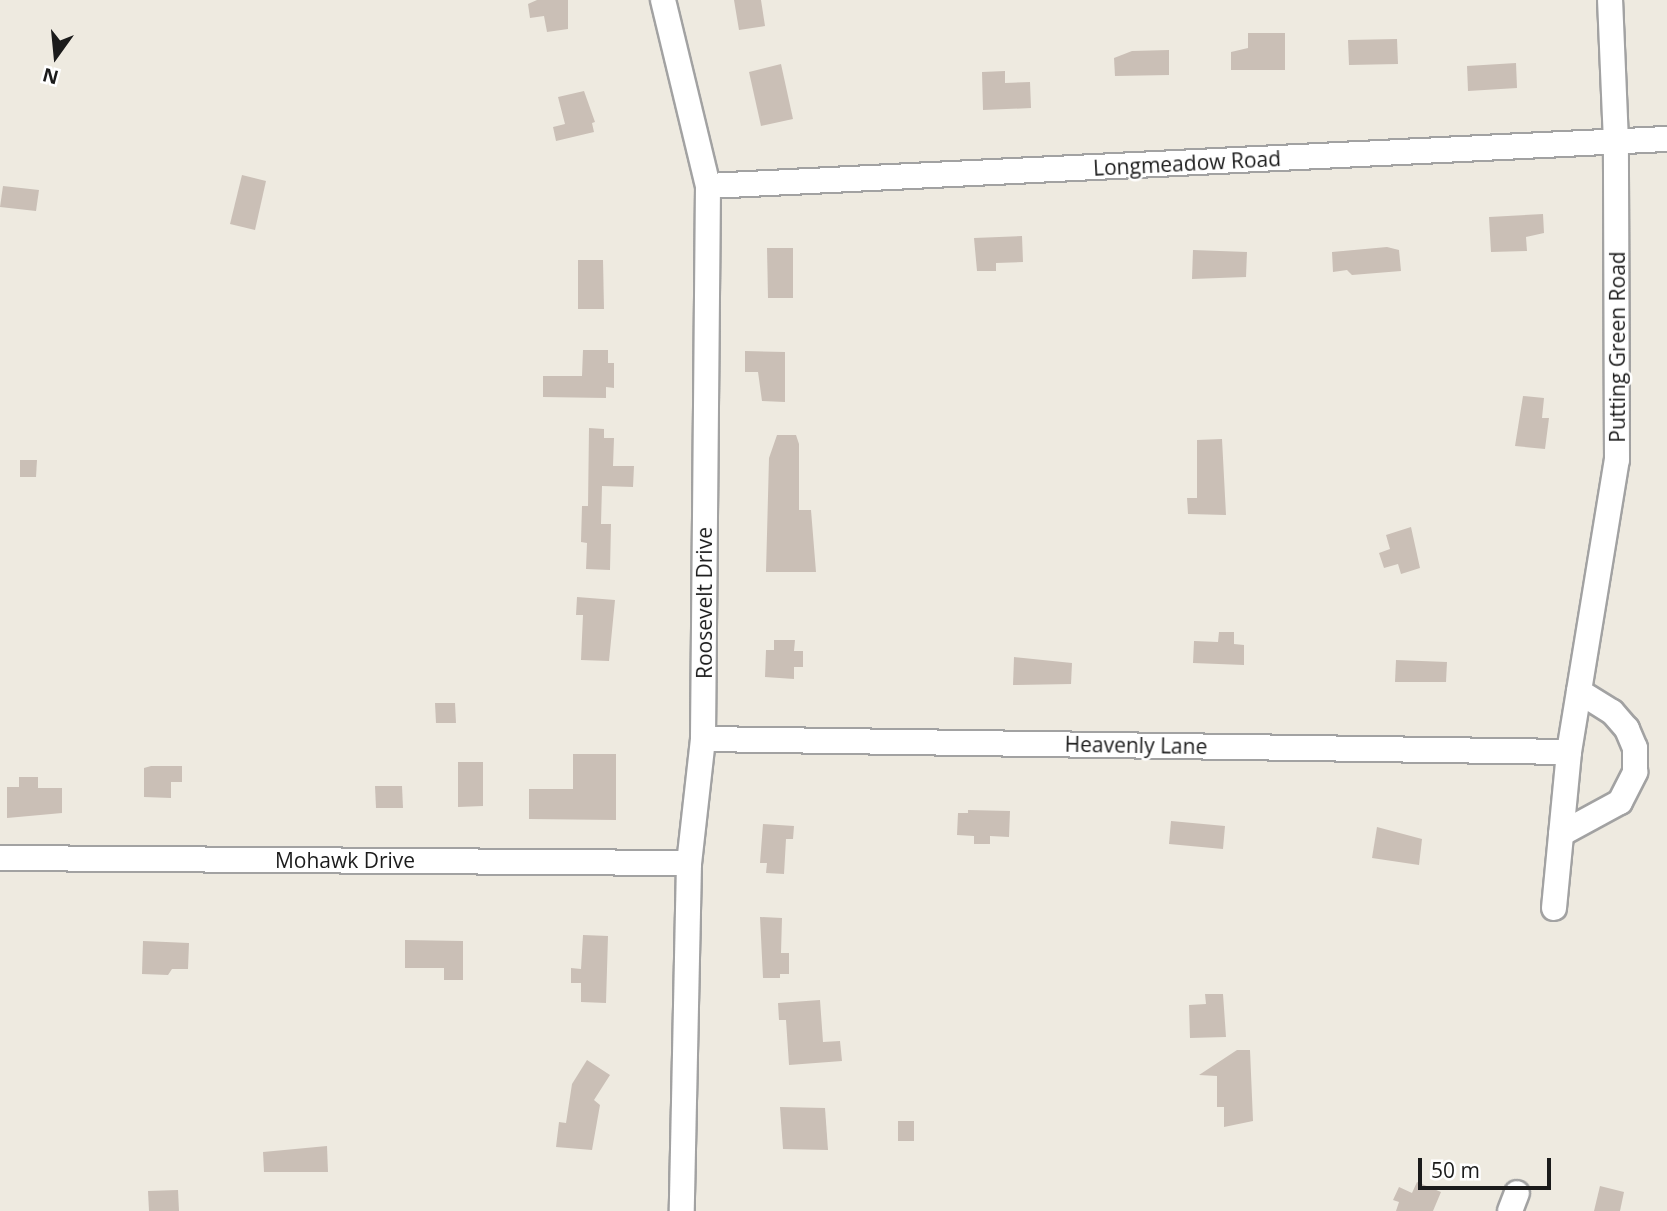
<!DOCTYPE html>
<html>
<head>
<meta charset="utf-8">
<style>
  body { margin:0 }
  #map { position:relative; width:1667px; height:1211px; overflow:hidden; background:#eeeae0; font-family:"Open Sans",sans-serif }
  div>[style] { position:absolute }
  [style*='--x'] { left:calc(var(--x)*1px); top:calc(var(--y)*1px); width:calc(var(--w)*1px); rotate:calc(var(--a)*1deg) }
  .building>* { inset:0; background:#cabfb6 }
  .roads { filter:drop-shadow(2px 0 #a2a2a2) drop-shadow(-2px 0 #a2a2a2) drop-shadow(0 2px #a2a2a2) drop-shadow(0 -2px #a2a2a2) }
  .minor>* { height:24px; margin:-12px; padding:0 12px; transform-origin:12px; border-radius:12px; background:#fff }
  span { translate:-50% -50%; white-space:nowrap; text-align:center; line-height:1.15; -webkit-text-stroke:5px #fff; paint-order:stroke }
  .street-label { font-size:21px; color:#1b1b1b }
  .north { position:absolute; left:21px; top:21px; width:70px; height:70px; -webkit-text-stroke:5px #fff; paint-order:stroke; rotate:195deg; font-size:19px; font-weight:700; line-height:28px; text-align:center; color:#1b1b1b }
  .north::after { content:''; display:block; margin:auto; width:24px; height:32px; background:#1b1b1b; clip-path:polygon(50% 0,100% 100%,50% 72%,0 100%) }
  .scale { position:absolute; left:1418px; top:1158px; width:133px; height:32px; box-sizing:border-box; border:4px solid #1b1b1b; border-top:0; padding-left:9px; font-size:21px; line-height:24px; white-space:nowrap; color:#1b1b1b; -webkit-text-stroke:5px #fff; paint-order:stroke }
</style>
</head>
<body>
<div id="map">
  <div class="building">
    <i style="clip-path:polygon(537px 0,568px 0,568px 29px,547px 32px,544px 16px,530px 18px,528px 4px)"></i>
    <i style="clip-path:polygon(734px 0,761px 0,765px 26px,739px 30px)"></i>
    <i style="clip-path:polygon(1248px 33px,1285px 33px,1285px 70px,1231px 70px,1231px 52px,1248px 48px)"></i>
    <i style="clip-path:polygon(1397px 39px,1398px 64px,1349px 65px,1348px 40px)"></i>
    <i style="clip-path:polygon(1169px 50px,1169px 75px,1115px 76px,1114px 58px,1132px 51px)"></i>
    <i style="clip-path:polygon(1516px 63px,1517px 88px,1468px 91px,1467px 66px)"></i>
    <i style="clip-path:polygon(781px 64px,793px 119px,761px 126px,749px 72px)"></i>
    <i style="clip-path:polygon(1005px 71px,1005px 83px,1030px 82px,1031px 108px,983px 110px,982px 72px)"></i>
    <i style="clip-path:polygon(584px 91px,595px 122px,592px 123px,594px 132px,556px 141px,553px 127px,565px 124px,558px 97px)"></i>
    <i style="clip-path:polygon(242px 175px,266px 181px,255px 230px,230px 224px)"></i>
    <i style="clip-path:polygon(3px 186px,39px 190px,36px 211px,0 207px)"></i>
    <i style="clip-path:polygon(1543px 214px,1544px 233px,1526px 237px,1527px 251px,1491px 252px,1489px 217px)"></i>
    <i style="clip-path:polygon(1022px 236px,1023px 262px,996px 263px,996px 271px,977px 271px,974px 238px)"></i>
    <i style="clip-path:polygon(1387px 247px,1399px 250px,1401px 271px,1352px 275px,1347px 270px,1333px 272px,1332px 252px)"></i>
    <i style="clip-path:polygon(767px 248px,793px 248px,793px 298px,768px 298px)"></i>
    <i style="clip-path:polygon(1193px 250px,1247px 252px,1246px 277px,1192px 279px)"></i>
    <i style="clip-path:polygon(578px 260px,603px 260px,604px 309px,578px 309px)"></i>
    <i style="clip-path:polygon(583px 350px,608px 350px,608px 363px,614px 363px,614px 388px,606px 387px,606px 398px,543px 397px,543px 376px,582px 376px)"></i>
    <i style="clip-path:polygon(745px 351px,785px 352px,785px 402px,762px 401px,758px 372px,745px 372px)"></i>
    <i style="clip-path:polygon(1523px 396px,1544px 398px,1542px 418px,1549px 418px,1545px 449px,1515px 446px)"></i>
    <i style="clip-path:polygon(589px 428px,604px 429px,604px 438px,614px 438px,613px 466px,634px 466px,633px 487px,602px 486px,601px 524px,611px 524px,610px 570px,586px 569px,587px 543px,581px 542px,582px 506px,588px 506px)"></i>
    <i style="clip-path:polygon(777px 435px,796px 435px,799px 444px,799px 510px,811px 510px,816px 572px,766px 572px,769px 458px)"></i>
    <i style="clip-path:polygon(1222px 439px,1226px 515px,1188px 514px,1187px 498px,1197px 498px,1197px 440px)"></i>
    <i style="clip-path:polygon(20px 460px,37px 460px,36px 477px,20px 477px)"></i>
    <i style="clip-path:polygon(1411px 527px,1420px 568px,1401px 574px,1398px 564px,1384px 568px,1379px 553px,1390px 549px,1386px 535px)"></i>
    <i style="clip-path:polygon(577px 597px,615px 600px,609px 661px,581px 660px,583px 615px,576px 615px)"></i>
    <i style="clip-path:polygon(1219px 632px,1234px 632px,1234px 644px,1244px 645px,1244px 665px,1193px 663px,1194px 641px,1218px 642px)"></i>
    <i style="clip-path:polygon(774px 640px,795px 640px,794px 651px,803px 651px,803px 667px,794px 667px,794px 679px,765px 677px,766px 650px,774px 650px)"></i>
    <i style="clip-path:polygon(1014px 657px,1072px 663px,1071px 684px,1013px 685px)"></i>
    <i style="clip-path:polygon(1396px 660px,1447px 662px,1446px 682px,1395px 682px)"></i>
    <i style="clip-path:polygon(435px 703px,455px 703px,456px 723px,436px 723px)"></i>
    <i style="clip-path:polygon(573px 754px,616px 754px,616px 820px,529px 819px,529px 789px,573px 789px)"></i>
    <i style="clip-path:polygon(458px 762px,483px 762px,483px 806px,458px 807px)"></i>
    <i style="clip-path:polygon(151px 766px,182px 766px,182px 782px,171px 782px,171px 798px,144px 797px,144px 768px)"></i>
    <i style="clip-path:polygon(19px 777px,38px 777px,38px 788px,62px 788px,62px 813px,7px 818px,7px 787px,19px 787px)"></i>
    <i style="clip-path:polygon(375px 786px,402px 786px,403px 808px,376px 808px)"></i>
    <i style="clip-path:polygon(968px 810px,1010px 811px,1009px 837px,990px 836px,990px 844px,974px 844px,974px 836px,957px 835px,958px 813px,968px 813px)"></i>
    <i style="clip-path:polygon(1171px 821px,1225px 826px,1223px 849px,1169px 844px)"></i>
    <i style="clip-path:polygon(763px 824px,794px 826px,793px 839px,786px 839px,784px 874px,766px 873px,767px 863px,760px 863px)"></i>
    <i style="clip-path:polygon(1377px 827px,1422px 839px,1419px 865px,1372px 858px)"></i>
    <i style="clip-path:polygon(760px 917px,782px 918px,781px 953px,789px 953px,789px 974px,780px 974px,780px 978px,763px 978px)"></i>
    <i style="clip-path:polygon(583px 935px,608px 936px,606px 1003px,581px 1002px,581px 983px,571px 983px,571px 968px,581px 969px)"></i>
    <i style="clip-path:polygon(405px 940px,463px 941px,463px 980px,444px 980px,444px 968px,405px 968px)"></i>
    <i style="clip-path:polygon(143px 941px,189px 943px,188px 969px,172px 969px,168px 975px,142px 974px)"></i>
    <i style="clip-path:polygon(1205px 994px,1223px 994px,1226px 1037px,1190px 1038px,1189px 1005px,1206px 1004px)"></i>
    <i style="clip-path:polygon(820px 1000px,823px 1042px,840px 1041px,842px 1061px,789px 1065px,786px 1020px,779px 1020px,778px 1003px)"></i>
    <i style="clip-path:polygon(1237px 1050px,1250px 1050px,1253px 1121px,1224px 1127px,1224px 1107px,1217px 1107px,1217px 1076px,1199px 1075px)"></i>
    <i style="clip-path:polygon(587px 1060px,610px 1075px,594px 1100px,600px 1105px,592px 1150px,556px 1147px,559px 1122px,566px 1123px,572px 1084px)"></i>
    <i style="clip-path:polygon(780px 1107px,825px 1108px,828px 1150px,783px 1149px)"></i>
    <i style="clip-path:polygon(898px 1121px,914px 1121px,914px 1141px,898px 1141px)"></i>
    <i style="clip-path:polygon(327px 1146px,328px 1172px,264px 1172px,263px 1152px)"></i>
    <i style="clip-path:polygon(1417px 1182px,1441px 1192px,1433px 1211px,1396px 1211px,1399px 1202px,1393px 1200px,1399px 1187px,1412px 1193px)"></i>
    <i style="clip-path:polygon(1600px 1186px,1624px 1192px,1620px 1211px,1594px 1211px)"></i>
    <i style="clip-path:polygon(178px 1190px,179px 1211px,149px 1211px,148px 1191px)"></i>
  </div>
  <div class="roads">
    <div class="minor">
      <i style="--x:663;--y:0;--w:191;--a:76.4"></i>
      <i style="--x:708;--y:186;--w:553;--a:90.52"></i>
      <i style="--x:703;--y:739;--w:125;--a:96.4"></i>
      <i style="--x:689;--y:863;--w:348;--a:91.2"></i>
      <i style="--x:708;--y:186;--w:960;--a:-2.81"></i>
      <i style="--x:703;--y:739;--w:866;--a:0.86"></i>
      <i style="--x:1561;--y:834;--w:67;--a:-28.5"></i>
      <i style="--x:1620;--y:802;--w:34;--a:-63"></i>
      <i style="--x:1635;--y:772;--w:24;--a:-90"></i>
      <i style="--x:1635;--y:748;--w:21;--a:-113"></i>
      <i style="--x:1627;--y:729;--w:23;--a:-131"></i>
      <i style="--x:1612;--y:712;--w:39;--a:-148"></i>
      <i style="--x:0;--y:858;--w:689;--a:0.42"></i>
      <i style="--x:1554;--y:908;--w:157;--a:-84.5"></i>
      <i style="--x:1569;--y:752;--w:296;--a:-80.7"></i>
      <i style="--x:1617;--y:460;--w:318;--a:-90.2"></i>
      <i style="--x:1616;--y:142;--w:142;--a:-92.4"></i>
      <i style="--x:1510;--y:1211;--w:19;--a:-69"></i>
    </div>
  </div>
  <div class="street-label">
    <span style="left:1187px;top:163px;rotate:-3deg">Longmeadow Road</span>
    <span style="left:1617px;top:347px;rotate:-90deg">Putting Green Road</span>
    <span style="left:704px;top:603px;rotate:-90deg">Roosevelt Drive</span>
    <span style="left:1136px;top:745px;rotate:1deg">Heavenly Lane</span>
    <span style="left:345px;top:860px">Mohawk Drive</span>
  </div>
  <div class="north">N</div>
  <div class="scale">50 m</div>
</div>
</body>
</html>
